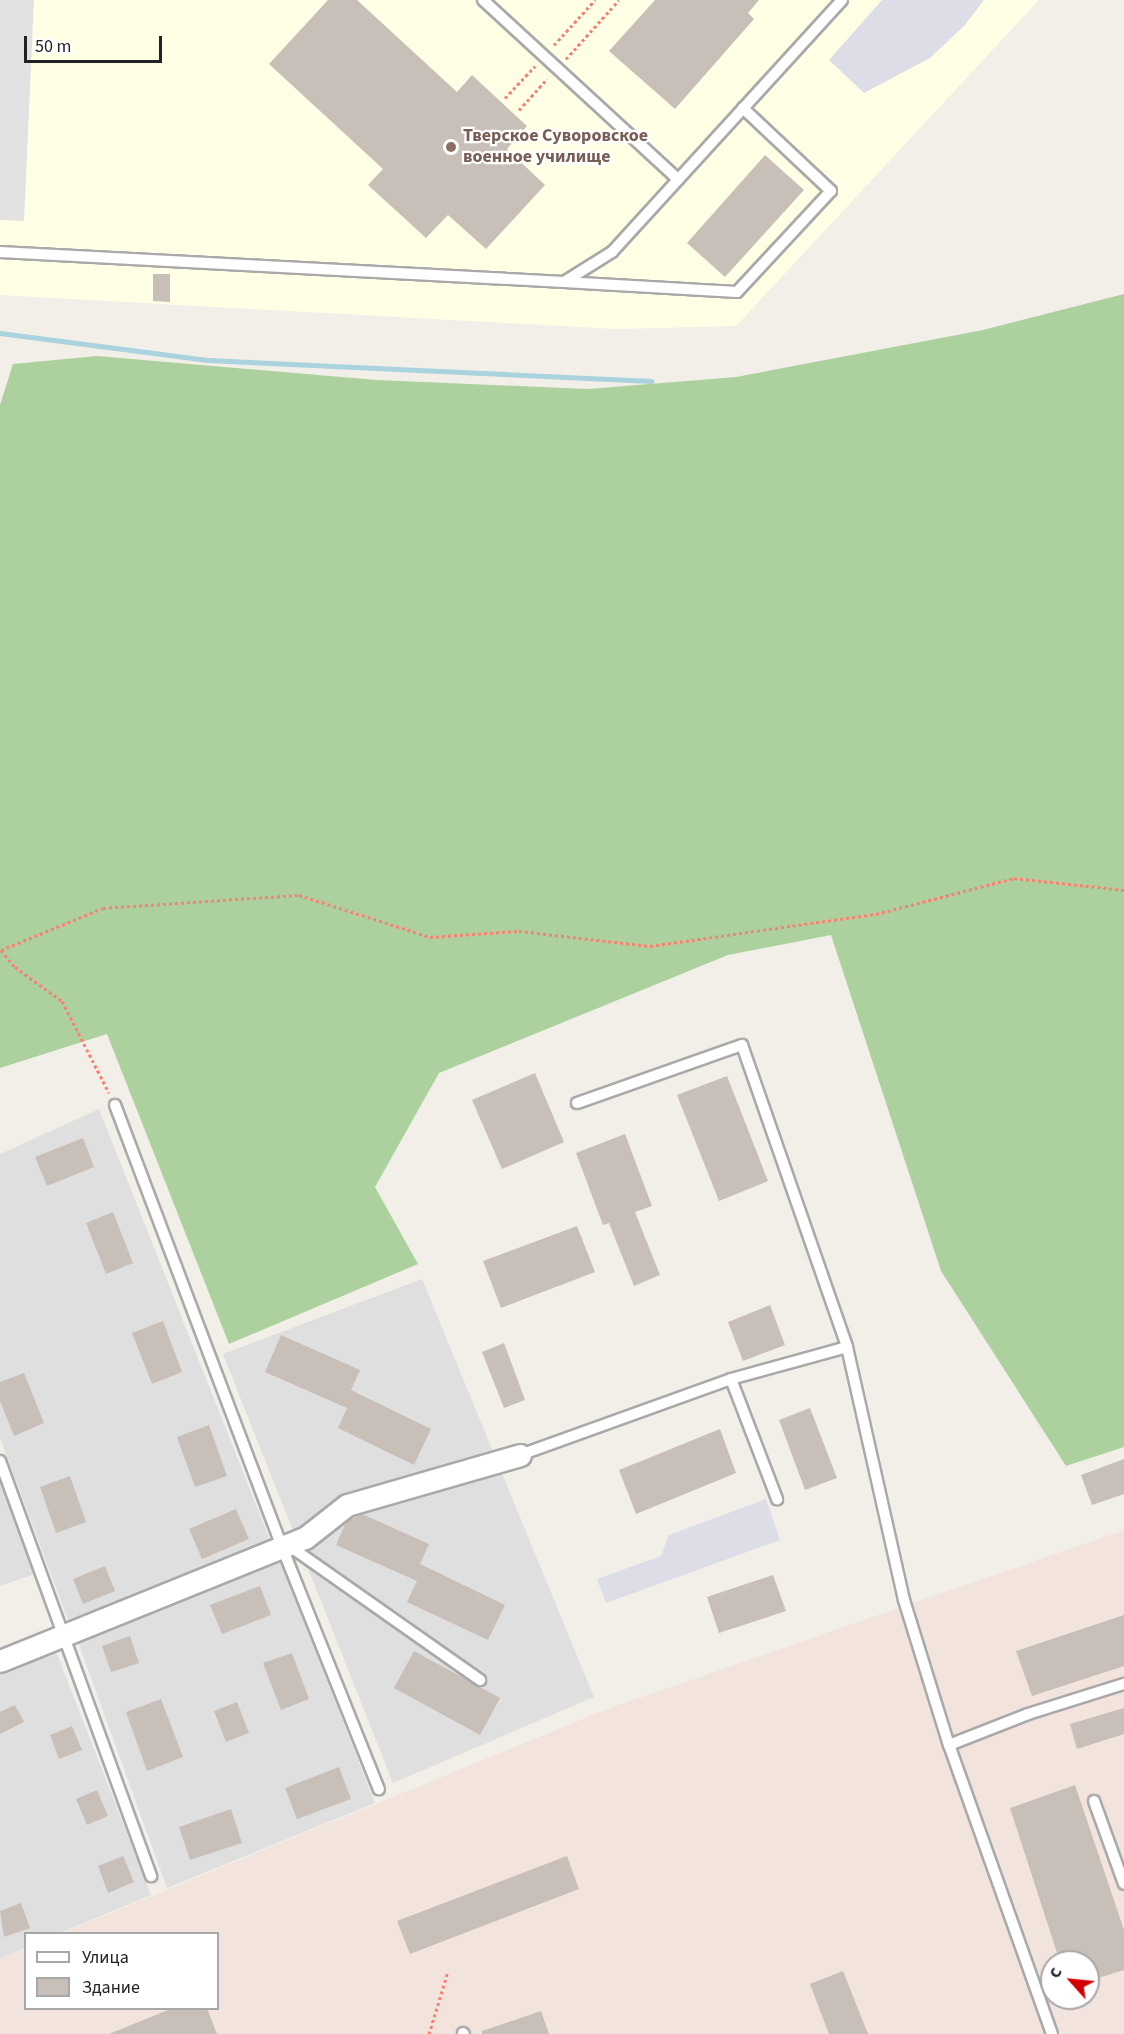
<!DOCTYPE html>
<html>
<head>
<meta charset="utf-8">
<style>
  body { margin:0 }
  #map { position:relative; width:1124px; height:2034px; overflow:hidden; background:#f2efe9; font-family:"Source Sans 3",sans-serif }
  div>[style] { position:absolute }
  [style*='--x'] { left:calc(var(--x)*1px); top:calc(var(--y)*1px); width:calc(var(--w)*1px); rotate:calc(var(--a)*1deg) }
  .residential>* { inset:0; background:#e0dfdf }
  .education>* { inset:0; background:#ffffe5 }
  .military>* { inset:0; background:#f3e3dd }
  .forest>* { inset:0; background:#add19e }
  .parking>* { inset:0; background:#e2e2e2 }
  .plaza>* { inset:0; background:#dddde8 }
  .stream>* { height:5px; margin:-2.5px; padding:0 2.5px; transform-origin:2.5px; border-radius:2.5px; background:#aad3df }
  .building>* { inset:0; background:#c7bfb8 }
  .path>* { height:3px; margin-top:-1.5px; transform-origin:0; background:repeating-linear-gradient(90deg,#fa8072 0 3px,transparent 0 6px) }
  .roads { filter:drop-shadow(2px 0 #a9a9a9) drop-shadow(-2px 0 #a9a9a9) drop-shadow(0 2px #a9a9a9) drop-shadow(0 -2px #a9a9a9) }
  .lane>* { height:10px; margin:-5px; padding:0 5px; transform-origin:5px; border-radius:5px; background:#fff }
  .street>* { height:21px; margin:-10.5px; padding:0 10.5px; transform-origin:10.5px; border-radius:10.5px; background:#fff }
  .dots>* { width:16px; height:16px; translate:-50% -50%; box-sizing:border-box; border:3px solid #fff; border-radius:50% }
  span { translate:-50% -50%; white-space:nowrap; text-align:center; line-height:1.15; -webkit-text-stroke:4.5px #fff; paint-order:stroke }
  .education-label { font-size:18px; color:#785e54; font-weight:700 }
  .left { translate:0 -50%; text-align:left }
  .legend { position:absolute; left:24px; top:1932px; width:195px; height:78px; box-sizing:border-box; background:#fff; border:2px solid #a7a7a7; margin:0; padding:8px 10px; list-style:none; font-size:18px; color:#222 }
  .legend li { display:flex; align-items:center; gap:12px; height:30px }
  .legend b { width:30px; border:2px solid #a7a7a7 }
  .north { position:absolute; left:1040px; top:1950px; width:60px; height:60px; box-sizing:border-box; background:#fff; border:2px solid #a7a7a7; border-radius:50%; rotate:297deg; font-size:16px; font-weight:700; line-height:24px; text-align:center; color:#222 }
  .north::after { content:''; display:block; margin:auto; width:21px; height:27px; background:#d40000; clip-path:polygon(50% 0,100% 100%,50% 72%,0 100%) }
  .scale { position:absolute; left:24px; top:36px; width:138px; height:27px; box-sizing:border-box; border:3px solid #222; border-top:0; padding-left:8px; font-size:18px; line-height:21px; white-space:nowrap; color:#222; -webkit-text-stroke:4px #fff; paint-order:stroke }
</style>
</head>
<body>
<div id="map">
  <div class="residential">
    <i style="clip-path:polygon(99px 1109px,272px 1545px,68px 1620px,0 1438px,0 1154px)"></i>
    <i style="clip-path:polygon(422px 1279px,594px 1697px,393px 1783px,223px 1354px)"></i>
    <i style="clip-path:polygon(0 1480px,38px 1573px,0 1586px)"></i>
    <i style="clip-path:polygon(280px 1561px,375px 1803px,167px 1888px,78px 1642px)"></i>
    <i style="clip-path:polygon(55px 1649px,151px 1895px,60px 1933px,26px 1934px,25px 1948px,0 1959px,0 1670px)"></i>
  </div>
  <div class="education">
    <i style="clip-path:polygon(0 0,1039px 0,736px 326px,616px 329px,0 295px)"></i>
  </div>
  <div class="military">
    <i style="clip-path:polygon(evenodd,1124px 1530px,1124px 2034px,0 2034px,0 1959px,25px 1949px,26px 2008px,218px 2008px,218px 1934px,62px 1933px,607px 1709px,1124px 1530px,1052px 1962px,1088px 1962px,1088px 1998px,1052px 1998px,1052px 1962px)"></i>
  </div>
  <div class="forest">
    <i style="clip-path:polygon(1124px 294px,1124px 1447px,1066px 1466px,941px 1271px,831px 935px,728px 955px,439px 1073px,375px 1187px,418px 1264px,229px 1344px,107px 1034px,0 1068px,0 405px,13px 364px,97px 356px,377px 380px,588px 389px,736px 377px,983px 330px)"></i>
  </div>
  <div class="parking">
    <i style="clip-path:polygon(0 0,34px 0,24px 221px,0 220px)"></i>
  </div>
  <div class="plaza">
    <i style="clip-path:polygon(882px 0,984px 0,965px 25px,930px 58px,864px 93px,829px 60px)"></i>
    <i style="clip-path:polygon(766px 1499px,780px 1540px,606px 1603px,597px 1579px,661px 1556px,669px 1535px)"></i>
  </div>
  <div class="stream">
    <i style="--x:0;--y:333;--w:209;--a:7.4"></i>
    <i style="--x:207;--y:360;--w:445;--a:2.7"></i>
  </div>
  <div class="building">
    <i style="clip-path:polygon(328px 0,357px 0,457px 92px,472px 75px,527px 126px,507px 149px,545px 185px,486px 249px,448px 215px,426px 238px,368px 185px,383px 169px,269px 64px)"></i>
    <i style="clip-path:polygon(655px 0,759px 0,748px 13px,754px 19px,675px 109px,609px 51px)"></i>
    <i style="clip-path:polygon(765px 155px,804px 190px,725px 277px,687px 243px)"></i>
    <i style="clip-path:polygon(153px 274px,170px 274px,170px 302px,153px 301px)"></i>
    <i style="clip-path:polygon(535px 1073px,564px 1142px,502px 1169px,472px 1100px)"></i>
    <i style="clip-path:polygon(727px 1076px,768px 1181px,719px 1201px,677px 1095px)"></i>
    <i style="clip-path:polygon(625px 1134px,652px 1206px,635px 1212px,660px 1275px,634px 1286px,609px 1223px,603px 1225px,576px 1153px)"></i>
    <i style="clip-path:polygon(83px 1138px,94px 1167px,47px 1186px,35px 1157px)"></i>
    <i style="clip-path:polygon(113px 1212px,133px 1263px,106px 1274px,86px 1223px)"></i>
    <i style="clip-path:polygon(577px 1226px,595px 1272px,501px 1308px,483px 1261px)"></i>
    <i style="clip-path:polygon(770px 1305px,785px 1345px,743px 1361px,728px 1322px)"></i>
    <i style="clip-path:polygon(163px 1321px,182px 1372px,152px 1384px,132px 1333px)"></i>
    <i style="clip-path:polygon(281px 1335px,360px 1370px,351px 1390px,431px 1429px,414px 1465px,338px 1428px,347px 1408px,265px 1372px)"></i>
    <i style="clip-path:polygon(504px 1343px,525px 1400px,504px 1408px,482px 1352px)"></i>
    <i style="clip-path:polygon(24px 1373px,44px 1423px,14px 1436px,0 1401px,0 1382px)"></i>
    <i style="clip-path:polygon(810px 1408px,837px 1478px,805px 1490px,779px 1420px)"></i>
    <i style="clip-path:polygon(209px 1425px,227px 1476px,195px 1487px,177px 1437px)"></i>
    <i style="clip-path:polygon(720px 1429px,736px 1473px,636px 1514px,619px 1470px)"></i>
    <i style="clip-path:polygon(1124px 1459px,1124px 1494px,1092px 1505px,1081px 1475px)"></i>
    <i style="clip-path:polygon(70px 1476px,86px 1522px,56px 1533px,40px 1487px)"></i>
    <i style="clip-path:polygon(236px 1509px,249px 1539px,202px 1559px,189px 1529px)"></i>
    <i style="clip-path:polygon(362px 1514px,429px 1544px,420px 1564px,505px 1605px,488px 1640px,407px 1602px,417px 1581px,336px 1545px,346px 1522px)"></i>
    <i style="clip-path:polygon(105px 1566px,115px 1591px,83px 1604px,73px 1579px)"></i>
    <i style="clip-path:polygon(773px 1575px,786px 1611px,719px 1633px,707px 1597px)"></i>
    <i style="clip-path:polygon(260px 1586px,271px 1615px,222px 1634px,210px 1605px)"></i>
    <i style="clip-path:polygon(1124px 1615px,1124px 1666px,1032px 1696px,1016px 1651px)"></i>
    <i style="clip-path:polygon(130px 1636px,139px 1663px,111px 1672px,102px 1646px)"></i>
    <i style="clip-path:polygon(414px 1651px,500px 1698px,480px 1735px,394px 1688px)"></i>
    <i style="clip-path:polygon(292px 1653px,309px 1699px,281px 1710px,263px 1663px)"></i>
    <i style="clip-path:polygon(161px 1699px,183px 1757px,147px 1771px,126px 1712px)"></i>
    <i style="clip-path:polygon(237px 1702px,249px 1733px,226px 1742px,214px 1711px)"></i>
    <i style="clip-path:polygon(15px 1705px,24px 1722px,0 1734px,0 1712px)"></i>
    <i style="clip-path:polygon(1124px 1708px,1124px 1734px,1077px 1749px,1070px 1724px)"></i>
    <i style="clip-path:polygon(72px 1726px,82px 1750px,59px 1759px,50px 1735px)"></i>
    <i style="clip-path:polygon(339px 1767px,351px 1799px,297px 1819px,285px 1788px)"></i>
    <i style="clip-path:polygon(1075px 1785px,1124px 1930px,1124px 1970px,1088px 1981px,1088px 1962px,1060px 1962px,1010px 1808px)"></i>
    <i style="clip-path:polygon(97px 1790px,108px 1816px,87px 1825px,76px 1799px)"></i>
    <i style="clip-path:polygon(231px 1809px,242px 1843px,190px 1860px,179px 1827px)"></i>
    <i style="clip-path:polygon(123px 1856px,134px 1882px,108px 1893px,98px 1866px)"></i>
    <i style="clip-path:polygon(567px 1856px,579px 1889px,410px 1954px,397px 1921px)"></i>
    <i style="clip-path:polygon(21px 1903px,30px 1928px,4px 1937px,0 1911px)"></i>
    <i style="clip-path:polygon(843px 1971px,868px 2034px,829px 2034px,810px 1984px)"></i>
    <i style="clip-path:polygon(173px 2008px,207px 2008px,217px 2034px,109px 2034px)"></i>
    <i style="clip-path:polygon(541px 2011px,549px 2034px,482px 2034px,482px 2031px)"></i>
  </div>
  <div class="path">
    <i style="--x:554;--y:45;--w:61;--a:-47.7"></i>
    <i style="--x:566;--y:59;--w:79;--a:-48.1"></i>
    <i style="--x:505;--y:98;--w:44;--a:-46.8"></i>
    <i style="--x:519;--y:110;--w:42;--a:-47.9"></i>
    <i style="--x:1;--y:950;--w:110;--a:-22.4"></i>
    <i style="--x:103;--y:908;--w:196;--a:-3.8"></i>
    <i style="--x:299;--y:895;--w:138;--a:17.8"></i>
    <i style="--x:430;--y:937;--w:89;--a:-3.9"></i>
    <i style="--x:519;--y:931;--w:132;--a:6.5"></i>
    <i style="--x:650;--y:946;--w:228;--a:-8.1"></i>
    <i style="--x:876;--y:914;--w:143;--a:-14.6"></i>
    <i style="--x:1014;--y:878;--w:111;--a:6.2"></i>
    <i style="--x:1;--y:950;--w:22;--a:51"></i>
    <i style="--x:15;--y:967;--w:58;--a:35.9"></i>
    <i style="--x:62;--y:1001;--w:103;--a:62.9"></i>
    <i style="--x:429;--y:2034;--w:66;--a:-73.2"></i>
  </div>
  <div class="roads">
    <div class="lane">
      <i style="--x:483;--y:0;--w:265;--a:42.6"></i>
      <i style="--x:0;--y:252;--w:565;--a:3.04"></i>
      <i style="--x:564;--y:282;--w:57;--a:-32"></i>
      <i style="--x:612;--y:252;--w:341;--a:-47.6"></i>
      <i style="--x:564;--y:282;--w:173;--a:3.3"></i>
      <i style="--x:737;--y:292;--w:138;--a:-47.1"></i>
      <i style="--x:831;--y:191;--w:121;--a:-136.7"></i>
      <i style="--x:577;--y:1103;--w:175;--a:-19.4"></i>
      <i style="--x:742;--y:1045;--w:320;--a:70.8"></i>
      <i style="--x:115;--y:1105;--w:472;--a:69.3"></i>
      <i style="--x:282;--y:1547;--w:261;--a:68.2"></i>
      <i style="--x:731;--y:1379;--w:120;--a:-15.4"></i>
      <i style="--x:847;--y:1347;--w:259;--a:77.3"></i>
      <i style="--x:904;--y:1600;--w:152;--a:72.8"></i>
      <i style="--x:520;--y:1455;--w:224;--a:-19.8"></i>
      <i style="--x:731;--y:1379;--w:129;--a:69"></i>
      <i style="--x:0;--y:1461;--w:442;--a:70"></i>
      <i style="--x:288;--y:1545;--w:235;--a:35.1"></i>
      <i style="--x:1094;--y:1801;--w:88;--a:70.1"></i>
      <i style="--x:463;--y:2033;--w:1;--a:45"></i>
      <i style="--x:1052;--y:2034;--w:307;--a:-109.6"></i>
      <i style="--x:949;--y:1745;--w:85;--a:-21.4"></i>
      <i style="--x:1028;--y:1714;--w:101;--a:-17.4"></i>
    </div>
    <div class="street">
      <i style="--x:0;--y:1661;--w:329;--a:-22"></i>
      <i style="--x:305;--y:1538;--w:53;--a:-38.2"></i>
      <i style="--x:347;--y:1505;--w:180;--a:-16.1"></i>
    </div>
  </div>
  <div class="dots">
    <i style="left:451px;top:147px;background:#8d6e63"></i>
  </div>
  <div class="education-label">
    <span class="left" style="left:463px;top:147px">Тверское Суворовское<br>военное училище</span>
  </div>
  <ul class="legend">
  <li><b style="height:8px;background:#fff"></b>Улица</li>
  <li><b style="height:16px;background:#c7bfb8"></b>Здание</li>
  </ul>
  <div class="north">С</div>
  <div class="scale">50 m</div>
</div>
</body>
</html>
